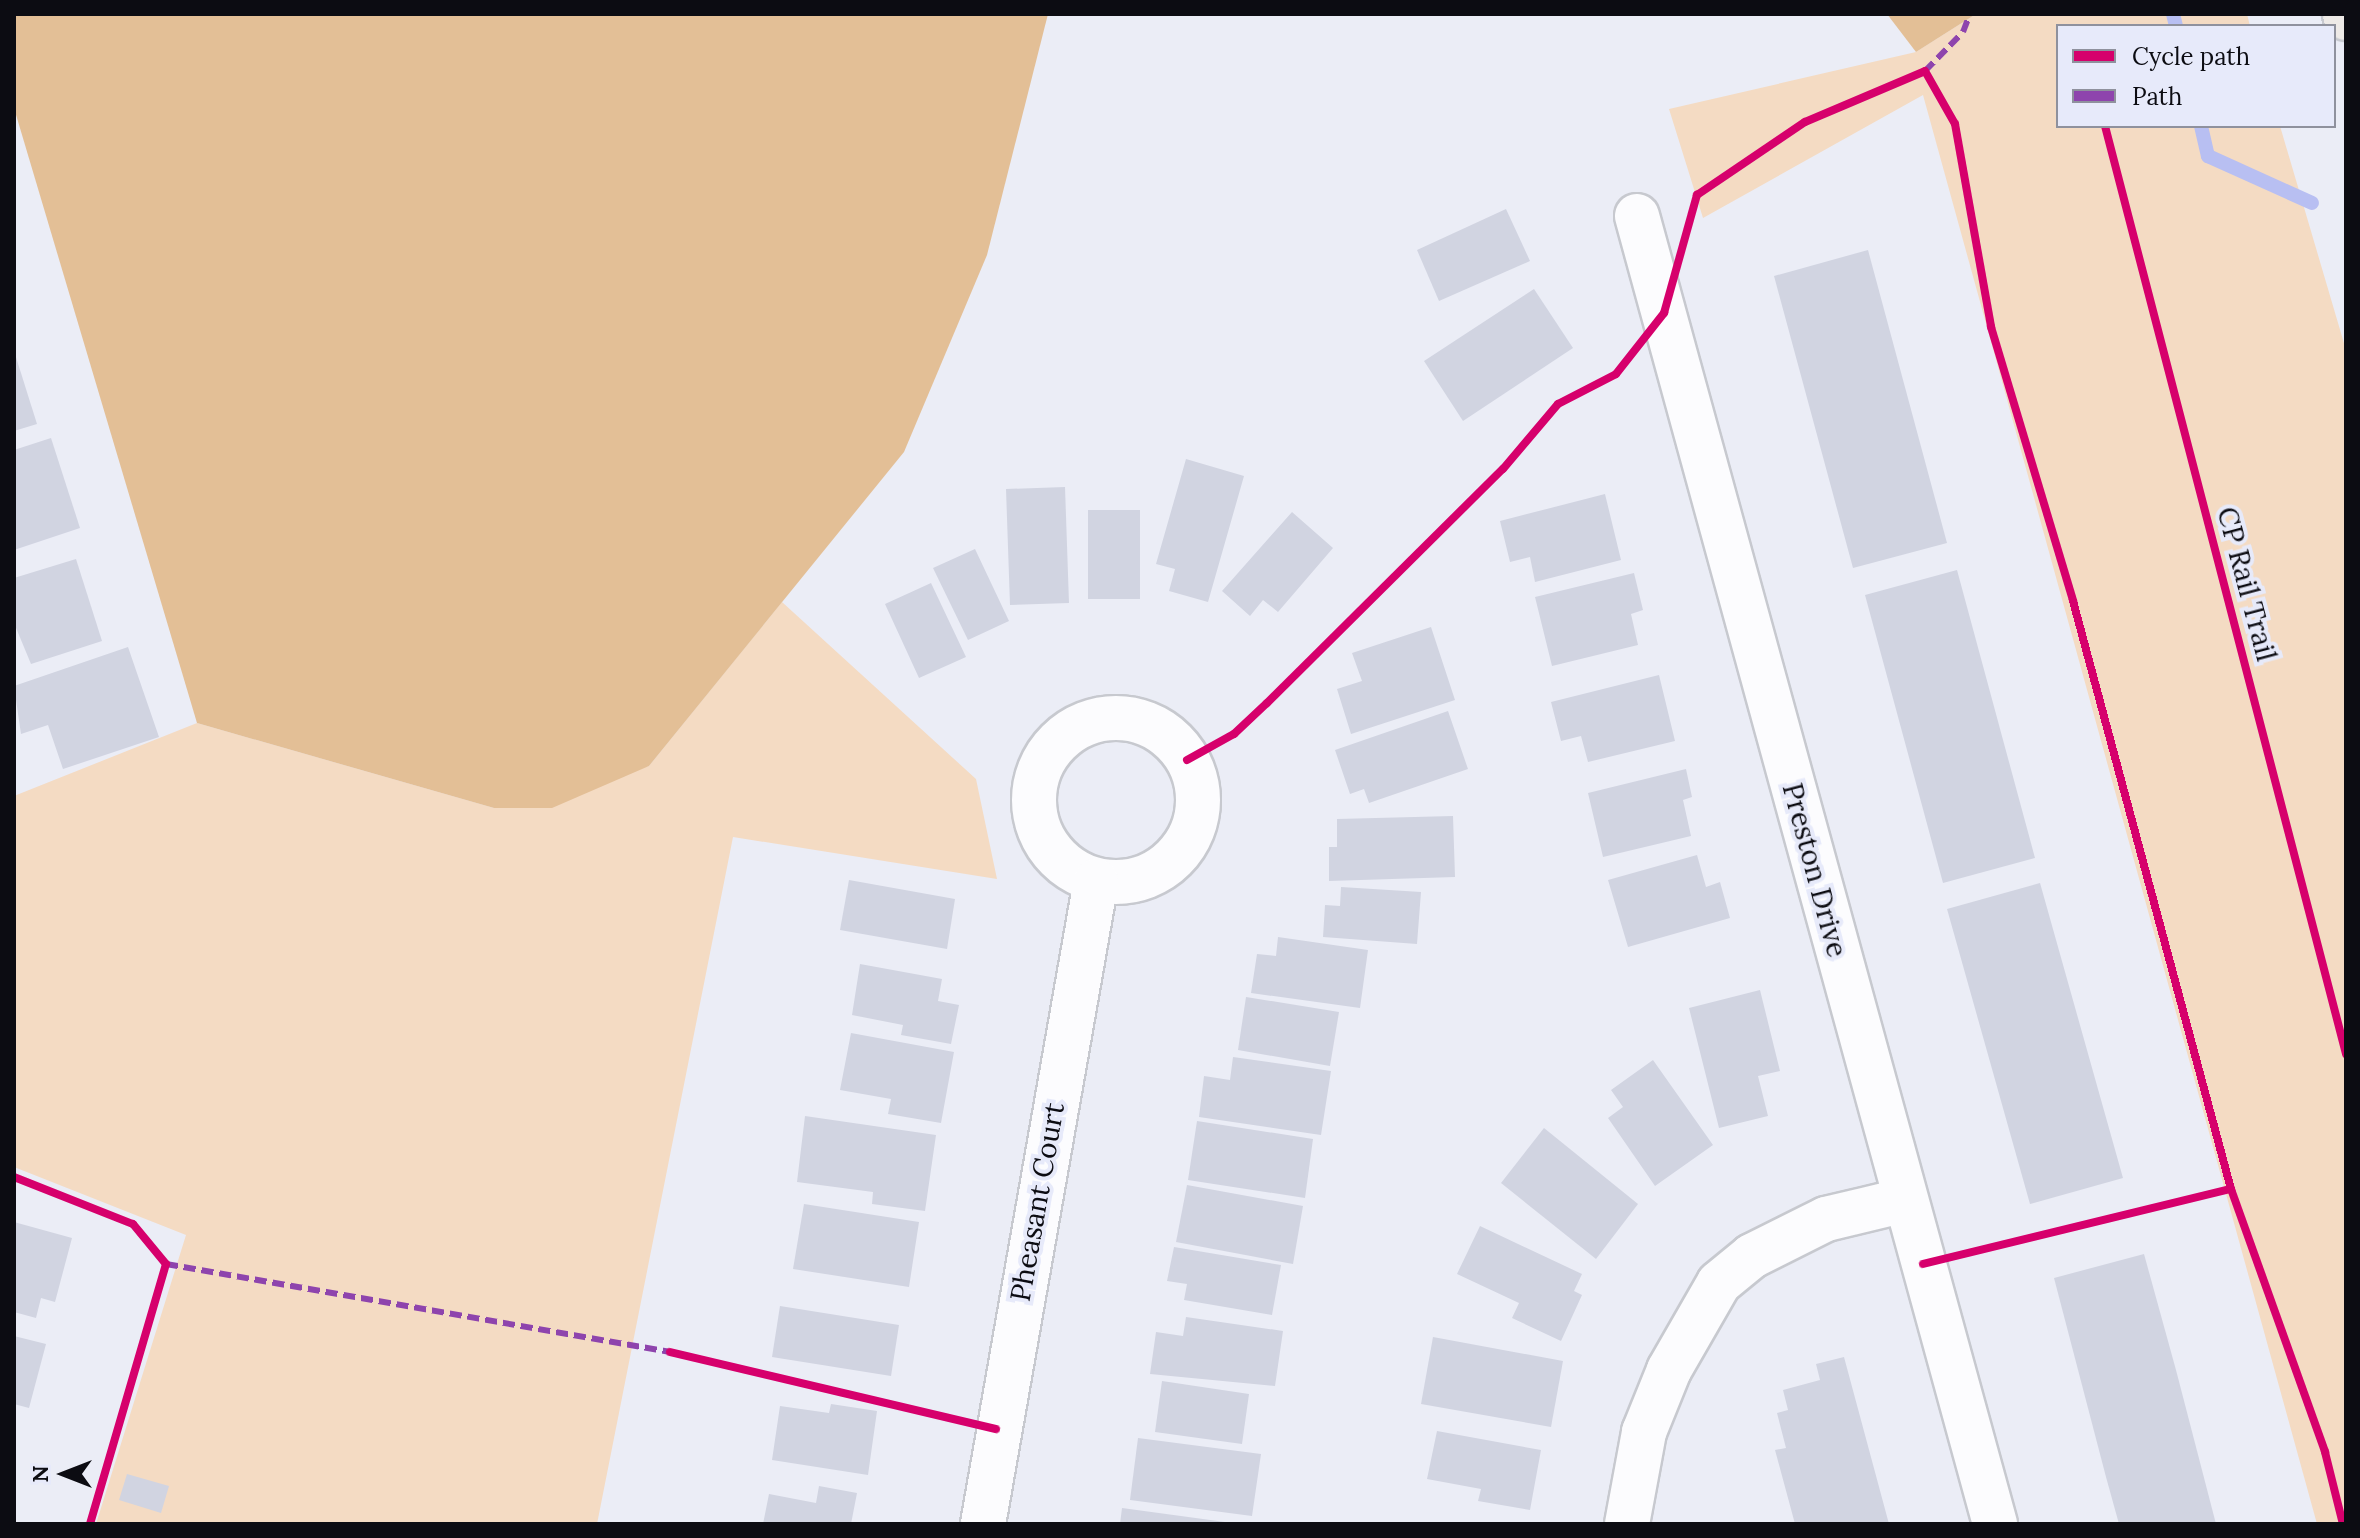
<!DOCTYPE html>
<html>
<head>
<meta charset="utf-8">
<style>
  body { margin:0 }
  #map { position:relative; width:2360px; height:1538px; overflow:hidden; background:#ebedf6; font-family:Lora,serif }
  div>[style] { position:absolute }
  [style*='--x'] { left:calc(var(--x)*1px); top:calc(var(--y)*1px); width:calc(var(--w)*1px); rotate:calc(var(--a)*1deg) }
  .green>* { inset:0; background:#f4dbc3 }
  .forest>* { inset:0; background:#e3bf96 }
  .stream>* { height:14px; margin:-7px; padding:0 7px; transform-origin:7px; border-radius:7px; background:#b8bff2 }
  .building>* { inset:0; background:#d1d4e1 }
  .roads { filter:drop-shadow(2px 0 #c7c9cf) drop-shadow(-2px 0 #c7c9cf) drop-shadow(0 2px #c7c9cf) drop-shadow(0 -2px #c7c9cf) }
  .street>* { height:44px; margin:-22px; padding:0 22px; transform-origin:22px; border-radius:22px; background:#fcfcfe }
  .street>.ring { margin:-22px; padding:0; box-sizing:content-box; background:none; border:44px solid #fcfcfe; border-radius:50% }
  .primary>* { height:44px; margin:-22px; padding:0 22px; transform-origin:22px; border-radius:22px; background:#eeeae7 }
  .quiet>* { height:6px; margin-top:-3px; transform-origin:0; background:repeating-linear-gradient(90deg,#8e44ad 0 12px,transparent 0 18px) }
  .cycleway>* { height:8px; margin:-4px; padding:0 4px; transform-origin:4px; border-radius:4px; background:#d6006c }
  span { translate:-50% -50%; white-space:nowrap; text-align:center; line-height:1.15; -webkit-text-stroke:8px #e7eafa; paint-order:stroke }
  .street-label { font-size:28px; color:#0c0c12 }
  .frame { position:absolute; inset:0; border:16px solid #0c0c12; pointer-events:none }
  .legend { position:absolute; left:2056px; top:24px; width:280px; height:104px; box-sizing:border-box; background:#e7eafa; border:2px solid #8f919d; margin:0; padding:10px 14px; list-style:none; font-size:24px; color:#0c0c12 }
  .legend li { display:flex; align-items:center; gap:16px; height:40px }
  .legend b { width:40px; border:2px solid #8f919d }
  .north { position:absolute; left:24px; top:1434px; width:80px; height:80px; -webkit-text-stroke:6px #e7eafa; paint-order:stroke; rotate:270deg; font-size:22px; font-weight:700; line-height:32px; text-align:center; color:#0c0c12 }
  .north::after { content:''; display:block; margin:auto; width:28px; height:36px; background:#0c0c12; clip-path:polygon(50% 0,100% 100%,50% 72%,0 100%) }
</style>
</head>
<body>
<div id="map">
  <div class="green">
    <i style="clip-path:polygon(1976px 14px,2247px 14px,2250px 26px,2058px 26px,2058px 126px,2280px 126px,2346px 350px,2346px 1524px,2317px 1524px,1923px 95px,1703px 218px,1669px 109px,1916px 52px)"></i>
    <i style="clip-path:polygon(782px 602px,976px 779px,997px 879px,733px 837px,597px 1524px,96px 1524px,186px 1235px,14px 1167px,14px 796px,197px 723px,494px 808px,649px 766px)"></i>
  </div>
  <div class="forest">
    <i style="clip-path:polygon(14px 14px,1048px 14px,987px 255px,904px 452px,649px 766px,552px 808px,494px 808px,197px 723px,14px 108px)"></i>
    <i style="clip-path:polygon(1887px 14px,1976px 14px,1916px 52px)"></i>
  </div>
  <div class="stream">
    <i style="--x:2173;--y:14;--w:12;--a:76"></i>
    <i style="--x:2201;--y:126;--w:31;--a:77"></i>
    <i style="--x:2208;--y:156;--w:114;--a:24.3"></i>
  </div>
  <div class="building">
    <i style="clip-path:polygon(1506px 209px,1530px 261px,1439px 301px,1417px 250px)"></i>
    <i style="clip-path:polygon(1868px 250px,1947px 543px,1853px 568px,1774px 276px)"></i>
    <i style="clip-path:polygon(1534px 289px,1573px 348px,1463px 421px,1424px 361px)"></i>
    <i style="clip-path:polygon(15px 354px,37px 424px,14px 431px,14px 355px)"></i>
    <i style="clip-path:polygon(51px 438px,80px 528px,14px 550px,14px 450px)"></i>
    <i style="clip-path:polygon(1186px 459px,1244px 476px,1208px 602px,1169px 591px,1175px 569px,1156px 564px)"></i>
    <i style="clip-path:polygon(1065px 487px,1069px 603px,1010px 605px,1006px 489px)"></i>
    <i style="clip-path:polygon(1605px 494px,1621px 560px,1535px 582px,1530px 557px,1510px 562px,1500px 521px)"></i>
    <i style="clip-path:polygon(1088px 510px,1140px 510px,1140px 599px,1088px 599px)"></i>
    <i style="clip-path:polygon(1292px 512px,1333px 548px,1278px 612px,1263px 600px,1250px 616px,1222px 591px)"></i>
    <i style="clip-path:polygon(975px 549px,1009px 621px,968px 640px,933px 568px)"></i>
    <i style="clip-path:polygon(76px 559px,102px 641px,31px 664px,14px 623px,14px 578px)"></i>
    <i style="clip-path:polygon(1957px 570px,2035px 858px,1943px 883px,1865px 595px)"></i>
    <i style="clip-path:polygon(1634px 573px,1643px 610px,1631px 614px,1638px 645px,1552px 666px,1535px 597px)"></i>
    <i style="clip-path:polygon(931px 583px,966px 657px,919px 678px,885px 604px)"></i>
    <i style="clip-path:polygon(1431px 627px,1455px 700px,1351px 734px,1337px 689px,1362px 681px,1352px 653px)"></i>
    <i style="clip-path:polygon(128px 647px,159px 737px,63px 769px,48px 725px,21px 734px,14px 686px)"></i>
    <i style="clip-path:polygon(1659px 675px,1675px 741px,1588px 762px,1581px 736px,1561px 741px,1551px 702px)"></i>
    <i style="clip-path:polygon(1448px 711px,1468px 769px,1369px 803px,1364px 789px,1350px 794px,1335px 750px)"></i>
    <i style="clip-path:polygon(1686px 769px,1692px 797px,1683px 800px,1691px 836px,1603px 857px,1588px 793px)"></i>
    <i style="clip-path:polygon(1453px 816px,1455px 877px,1329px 881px,1329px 847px,1337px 847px,1337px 819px)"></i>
    <i style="clip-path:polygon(1697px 855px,1706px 887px,1720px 882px,1730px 918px,1628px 947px,1608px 880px)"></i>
    <i style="clip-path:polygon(849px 880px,955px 899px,947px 949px,840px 930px)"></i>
    <i style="clip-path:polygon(2040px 883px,2123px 1178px,2030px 1204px,1947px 909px)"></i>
    <i style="clip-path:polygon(1341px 887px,1421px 892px,1417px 944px,1323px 937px,1325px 905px,1340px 906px)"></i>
    <i style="clip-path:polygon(1278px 937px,1368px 950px,1360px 1008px,1251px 993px,1257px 954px,1276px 956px)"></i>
    <i style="clip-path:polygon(860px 964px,942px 979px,938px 1001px,959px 1005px,951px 1044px,901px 1035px,903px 1025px,852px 1015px)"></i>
    <i style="clip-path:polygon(1760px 990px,1780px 1071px,1758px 1076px,1768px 1116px,1719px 1128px,1689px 1008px)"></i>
    <i style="clip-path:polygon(1246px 997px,1339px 1012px,1330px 1066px,1238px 1050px)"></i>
    <i style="clip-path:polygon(851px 1033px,954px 1052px,941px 1123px,888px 1114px,891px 1099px,840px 1090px)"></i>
    <i style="clip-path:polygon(1233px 1057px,1331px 1071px,1321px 1135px,1199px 1117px,1204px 1076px,1230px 1080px)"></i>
    <i style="clip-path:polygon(1653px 1060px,1713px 1145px,1655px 1186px,1608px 1118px,1623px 1107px,1611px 1090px)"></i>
    <i style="clip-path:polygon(805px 1116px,936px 1135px,925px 1211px,872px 1204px,873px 1192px,797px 1182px)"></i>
    <i style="clip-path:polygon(1197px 1121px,1313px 1139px,1305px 1198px,1188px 1180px)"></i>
    <i style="clip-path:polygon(1544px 1128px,1638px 1204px,1596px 1259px,1501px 1183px)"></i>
    <i style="clip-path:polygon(1187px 1185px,1303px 1206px,1293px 1264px,1176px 1242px)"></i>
    <i style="clip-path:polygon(804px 1204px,919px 1222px,909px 1287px,793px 1269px)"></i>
    <i style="clip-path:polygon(14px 1222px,72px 1238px,55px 1302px,41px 1298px,36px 1318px,14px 1312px)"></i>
    <i style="clip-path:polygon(1480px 1226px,1582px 1274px,1574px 1291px,1582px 1295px,1561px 1341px,1512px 1318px,1519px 1303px,1457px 1274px)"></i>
    <i style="clip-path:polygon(1174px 1247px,1281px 1265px,1272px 1315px,1184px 1300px,1187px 1284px,1167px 1281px)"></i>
    <i style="clip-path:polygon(2144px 1254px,2176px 1370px,2216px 1524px,2119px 1524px,2106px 1477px,2054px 1278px)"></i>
    <i style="clip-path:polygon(780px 1306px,899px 1325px,891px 1376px,772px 1357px)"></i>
    <i style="clip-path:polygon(1186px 1317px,1283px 1331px,1275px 1386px,1150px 1374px,1156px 1332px,1183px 1336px)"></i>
    <i style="clip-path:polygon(14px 1336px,46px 1344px,29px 1408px,14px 1404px)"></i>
    <i style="clip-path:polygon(1433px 1337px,1563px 1361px,1551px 1427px,1421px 1404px)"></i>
    <i style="clip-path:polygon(1844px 1357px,1889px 1524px,1795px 1524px,1775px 1450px,1786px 1448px,1777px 1413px,1788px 1410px,1783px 1390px,1820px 1380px,1816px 1364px)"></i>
    <i style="clip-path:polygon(1162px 1381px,1249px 1394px,1242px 1444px,1155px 1432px)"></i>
    <i style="clip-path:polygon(831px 1404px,877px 1411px,868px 1475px,772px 1460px,780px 1406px,829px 1413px)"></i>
    <i style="clip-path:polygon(1437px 1431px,1541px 1450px,1530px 1510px,1478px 1501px,1481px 1489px,1427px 1479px)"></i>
    <i style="clip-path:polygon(1138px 1438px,1261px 1454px,1252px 1516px,1130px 1500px)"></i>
    <i style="clip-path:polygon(127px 1474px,169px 1486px,161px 1513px,119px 1500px)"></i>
    <i style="clip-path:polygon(819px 1486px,857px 1493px,851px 1524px,763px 1524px,769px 1494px,816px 1503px)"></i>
    <i style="clip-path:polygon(1122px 1508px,1225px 1522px,1225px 1524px,1120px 1524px)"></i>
  </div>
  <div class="roads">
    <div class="street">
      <i style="--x:1637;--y:216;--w:1356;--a:74.69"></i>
      <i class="ring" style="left:1034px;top:718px;width:120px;height:120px"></i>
      <i style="--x:983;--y:1524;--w:653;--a:-80.03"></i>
      <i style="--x:1627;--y:1524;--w:94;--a:-79.5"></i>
      <i style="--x:1644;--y:1432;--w:67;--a:-68"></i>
      <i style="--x:1669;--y:1370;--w:100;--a:-60.1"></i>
      <i style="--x:1719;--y:1283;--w:43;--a:-39.3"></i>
      <i style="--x:1752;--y:1256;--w:83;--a:-26.6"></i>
      <i style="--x:1826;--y:1219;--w:81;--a:-13.5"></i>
    </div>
    <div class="primary">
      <i style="--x:2345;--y:14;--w:4;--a:76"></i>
    </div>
  </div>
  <div class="quiet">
    <i style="--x:1925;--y:71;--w:54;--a:-45.7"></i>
    <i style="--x:1963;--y:32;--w:19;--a:-69"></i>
    <i style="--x:166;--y:1264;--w:512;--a:9.9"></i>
  </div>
  <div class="cycleway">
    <i style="--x:2105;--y:126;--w:959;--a:75.44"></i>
    <i style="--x:1187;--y:760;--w:54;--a:-29"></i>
    <i style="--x:1234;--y:734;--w:45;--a:-43.2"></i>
    <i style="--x:1267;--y:703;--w:332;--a:-44.8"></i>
    <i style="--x:1503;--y:469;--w:85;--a:-49.8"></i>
    <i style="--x:1558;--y:404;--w:65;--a:-27.3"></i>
    <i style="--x:1616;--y:374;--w:78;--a:-51.8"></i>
    <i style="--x:1664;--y:313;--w:123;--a:-74.4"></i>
    <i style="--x:1697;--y:195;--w:130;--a:-34.1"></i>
    <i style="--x:1805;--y:122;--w:130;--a:-23"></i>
    <i style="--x:1925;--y:71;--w:61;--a:60.5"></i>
    <i style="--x:1955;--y:124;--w:206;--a:79.9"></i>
    <i style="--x:1991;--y:327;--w:286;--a:73.3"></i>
    <i style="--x:2073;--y:601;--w:609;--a:74.96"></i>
    <i style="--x:2231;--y:1189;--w:279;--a:70.3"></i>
    <i style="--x:2325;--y:1452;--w:74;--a:76"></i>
    <i style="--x:14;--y:1177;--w:128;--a:21.6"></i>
    <i style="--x:133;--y:1224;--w:52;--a:50.5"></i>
    <i style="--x:166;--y:1264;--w:271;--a:106.3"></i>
    <i style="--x:1923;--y:1264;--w:317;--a:-13.7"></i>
    <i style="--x:670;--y:1352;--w:335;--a:13.3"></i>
  </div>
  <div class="street-label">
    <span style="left:2247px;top:584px;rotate:75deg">CP Rail Trail</span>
    <span style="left:1815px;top:870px;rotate:75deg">Preston Drive</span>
    <span style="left:1037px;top:1202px;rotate:-80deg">Pheasant Court</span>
  </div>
  <div class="frame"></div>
  <ul class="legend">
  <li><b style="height:10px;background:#d6006c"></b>Cycle path</li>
  <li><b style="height:10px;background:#8e44ad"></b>Path</li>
  </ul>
  <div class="north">N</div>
</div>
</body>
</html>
